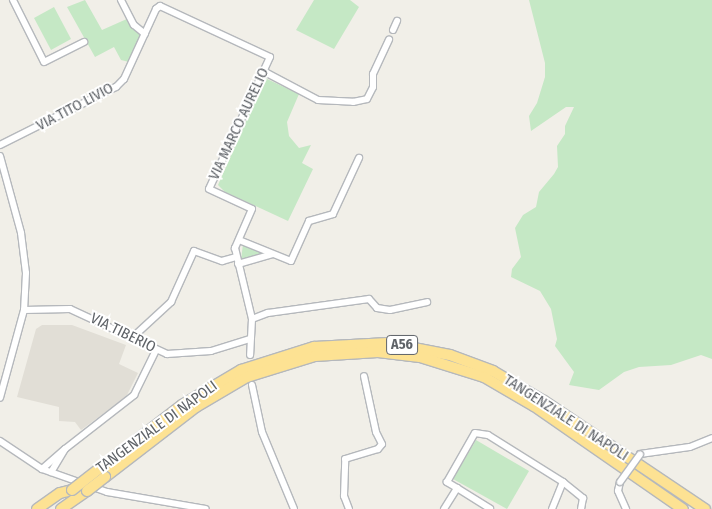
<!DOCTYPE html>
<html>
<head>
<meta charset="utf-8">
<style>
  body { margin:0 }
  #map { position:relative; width:712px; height:509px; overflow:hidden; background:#f1efe8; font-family:"Fira Sans Condensed",sans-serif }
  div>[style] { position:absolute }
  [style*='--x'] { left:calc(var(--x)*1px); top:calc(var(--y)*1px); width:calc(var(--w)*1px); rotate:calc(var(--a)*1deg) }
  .education>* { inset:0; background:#e1ded6 }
  .green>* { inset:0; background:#c5e8c5 }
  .roads { filter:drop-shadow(1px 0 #b5b8bc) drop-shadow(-1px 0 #b5b8bc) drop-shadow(0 1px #b5b8bc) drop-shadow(0 -1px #b5b8bc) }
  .minor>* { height:6px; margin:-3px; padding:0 3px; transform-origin:3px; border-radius:3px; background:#fff }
  .highway>* { height:10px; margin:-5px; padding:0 5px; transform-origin:5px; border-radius:5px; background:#fde293 }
  .bridges { filter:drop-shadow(1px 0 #b5b8bc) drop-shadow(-1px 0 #b5b8bc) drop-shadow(0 1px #b5b8bc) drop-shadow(0 -1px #b5b8bc) }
  .minor-bridge>* { height:6px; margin:-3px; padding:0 3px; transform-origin:3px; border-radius:3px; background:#fff }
  .highway-bridge>* { height:10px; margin:-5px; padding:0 5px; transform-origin:5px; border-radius:5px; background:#fde293 }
  span { translate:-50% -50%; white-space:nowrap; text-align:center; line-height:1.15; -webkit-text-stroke:4px #fff; paint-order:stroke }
  .shield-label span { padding:1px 4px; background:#fff; border:1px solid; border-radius:4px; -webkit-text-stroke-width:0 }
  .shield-label { font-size:14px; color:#5f6368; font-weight:700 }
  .street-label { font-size:15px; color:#5f6368 }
</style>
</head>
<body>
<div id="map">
  <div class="education">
    <i style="clip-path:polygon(42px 325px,72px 325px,126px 345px,119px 364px,138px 373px,126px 397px,81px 430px,75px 422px,59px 421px,59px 407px,17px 397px,36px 329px)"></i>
  </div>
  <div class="green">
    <i style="clip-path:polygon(85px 0,102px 30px,129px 18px,142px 34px,129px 62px,121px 60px,114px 47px,95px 57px,67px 7px)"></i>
    <i style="clip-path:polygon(314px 0,350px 0,359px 7px,334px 49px,296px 30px)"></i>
    <i style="clip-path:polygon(529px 0,712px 0,712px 359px,701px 355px,671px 365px,639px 367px,624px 372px,599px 390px,569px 385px,574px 372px,555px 346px,557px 339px,551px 309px,540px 291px,511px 277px,512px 269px,521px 257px,515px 228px,523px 215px,536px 207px,539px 192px,554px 174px,558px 167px,557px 146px,565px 134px,565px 126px,574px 107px,566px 107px,531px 131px,529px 116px,537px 103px,545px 77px,545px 63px)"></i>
    <i style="clip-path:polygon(54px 7px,71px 39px,51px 50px,34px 18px)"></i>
    <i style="clip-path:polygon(265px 78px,299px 94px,287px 122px,289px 136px,299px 148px,311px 145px,302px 163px,313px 169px,288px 221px,225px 192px,218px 185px)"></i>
    <i style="clip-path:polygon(243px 244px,265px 253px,241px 260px)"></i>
    <i style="clip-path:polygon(476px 440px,529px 471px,507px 509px,453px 479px)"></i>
  </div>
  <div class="roads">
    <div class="minor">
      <i style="--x:13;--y:0;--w:69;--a:63.4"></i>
      <i style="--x:44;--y:62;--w:45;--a:-26.6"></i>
      <i style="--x:121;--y:0;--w:28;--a:63"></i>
      <i style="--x:134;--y:25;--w:14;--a:39"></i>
      <i style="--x:393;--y:30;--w:10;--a:-66"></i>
      <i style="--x:263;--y:71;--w:62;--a:27.8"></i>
      <i style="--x:318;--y:100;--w:35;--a:3"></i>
      <i style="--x:353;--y:102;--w:14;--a:-12"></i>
      <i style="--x:367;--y:99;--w:13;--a:-63"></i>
      <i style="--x:373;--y:87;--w:13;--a:-90"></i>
      <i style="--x:373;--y:74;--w:38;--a:-65"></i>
      <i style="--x:0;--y:145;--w:130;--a:-26.6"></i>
      <i style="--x:116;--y:87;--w:11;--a:-45"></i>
      <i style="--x:124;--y:79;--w:77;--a:-65.4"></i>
      <i style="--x:156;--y:9;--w:5;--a:-37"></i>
      <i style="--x:160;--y:6;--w:121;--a:24.9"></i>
      <i style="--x:270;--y:57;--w:145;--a:114.8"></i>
      <i style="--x:209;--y:189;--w:47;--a:24.9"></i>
      <i style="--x:252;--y:209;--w:43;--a:113.6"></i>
      <i style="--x:235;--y:248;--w:73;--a:76.5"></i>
      <i style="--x:252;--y:319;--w:36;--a:93"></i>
      <i style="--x:0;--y:156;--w:80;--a:74.7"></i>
      <i style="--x:21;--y:233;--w:40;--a:82.9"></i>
      <i style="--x:26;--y:273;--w:37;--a:93"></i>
      <i style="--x:24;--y:310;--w:91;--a:105.3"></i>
      <i style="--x:239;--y:240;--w:56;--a:22"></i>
      <i style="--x:291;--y:261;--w:44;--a:-65.8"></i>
      <i style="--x:309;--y:221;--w:25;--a:-16"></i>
      <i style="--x:333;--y:214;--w:62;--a:-65.1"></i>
      <i style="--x:238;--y:264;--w:35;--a:-16"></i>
      <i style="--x:24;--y:310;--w:46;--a:-1.2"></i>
      <i style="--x:70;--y:309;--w:107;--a:24.9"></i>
      <i style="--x:167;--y:354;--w:44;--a:-3.9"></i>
      <i style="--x:211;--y:351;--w:41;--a:-17.1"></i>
      <i style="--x:252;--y:319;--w:17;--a:-21"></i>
      <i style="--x:268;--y:313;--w:102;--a:-7.9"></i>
      <i style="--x:369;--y:299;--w:12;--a:48"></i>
      <i style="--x:377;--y:308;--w:13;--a:9"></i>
      <i style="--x:390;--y:310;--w:38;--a:-12"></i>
      <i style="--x:133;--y:337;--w:52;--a:-42.6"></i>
      <i style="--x:171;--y:302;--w:56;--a:-65.7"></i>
      <i style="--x:194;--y:251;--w:30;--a:20"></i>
      <i style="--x:222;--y:261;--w:15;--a:-16"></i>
      <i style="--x:252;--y:385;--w:48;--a:78"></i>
      <i style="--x:262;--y:432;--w:83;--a:67.4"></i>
      <i style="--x:0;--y:441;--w:50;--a:33.7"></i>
      <i style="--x:42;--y:469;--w:69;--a:19.5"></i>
      <i style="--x:107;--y:492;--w:100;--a:9.7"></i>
      <i style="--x:65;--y:449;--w:88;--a:-38"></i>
      <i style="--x:134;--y:395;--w:50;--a:-63.9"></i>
      <i style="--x:640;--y:454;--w:50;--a:-8"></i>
      <i style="--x:690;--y:447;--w:24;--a:-22"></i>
      <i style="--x:42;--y:469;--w:30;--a:-41"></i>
      <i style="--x:65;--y:449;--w:27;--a:121"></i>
      <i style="--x:620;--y:482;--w:9;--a:103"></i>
      <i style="--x:618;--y:491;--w:20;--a:66"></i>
      <i style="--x:457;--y:488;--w:12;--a:-149"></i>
      <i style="--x:447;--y:482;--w:56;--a:-60.3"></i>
      <i style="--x:475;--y:433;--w:13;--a:9"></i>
      <i style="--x:488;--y:435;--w:89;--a:32.1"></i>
      <i style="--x:563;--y:482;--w:26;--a:39"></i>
      <i style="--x:583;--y:498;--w:11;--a:100"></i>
      <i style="--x:349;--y:509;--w:14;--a:-111"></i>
      <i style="--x:344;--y:496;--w:37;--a:-88"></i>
      <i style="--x:345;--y:459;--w:34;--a:-17"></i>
      <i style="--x:378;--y:449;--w:6;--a:-51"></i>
      <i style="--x:382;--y:444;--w:13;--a:-117"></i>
      <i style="--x:376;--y:432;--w:57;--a:-102.1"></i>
      <i style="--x:444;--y:509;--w:25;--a:-58"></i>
      <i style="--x:457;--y:488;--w:39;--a:32"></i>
      <i style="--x:552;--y:509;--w:29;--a:-68"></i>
    </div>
    <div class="highway">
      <i style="--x:98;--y:470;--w:106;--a:-37.7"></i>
      <i style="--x:182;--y:405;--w:69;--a:-30.7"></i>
      <i style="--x:241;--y:370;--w:77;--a:-17.5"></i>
      <i style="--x:314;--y:347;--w:74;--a:-3.1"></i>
      <i style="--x:388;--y:343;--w:63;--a:11"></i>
      <i style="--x:450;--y:355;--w:46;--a:20.4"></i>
      <i style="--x:493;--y:371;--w:59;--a:30.5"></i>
      <i style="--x:544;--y:401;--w:194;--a:33.9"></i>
      <i style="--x:105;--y:477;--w:115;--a:-37.6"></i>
      <i style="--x:196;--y:407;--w:59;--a:-30.5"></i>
      <i style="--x:247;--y:377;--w:71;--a:-17.2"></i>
      <i style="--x:315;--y:356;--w:63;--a:-3.6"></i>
      <i style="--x:378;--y:352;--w:42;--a:6.8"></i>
      <i style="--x:420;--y:357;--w:67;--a:17.4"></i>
      <i style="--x:484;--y:377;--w:58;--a:30.1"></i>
      <i style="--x:534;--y:406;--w:181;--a:34.7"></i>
      <i style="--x:37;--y:509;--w:28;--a:-35"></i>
      <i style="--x:60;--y:493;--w:12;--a:-14"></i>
      <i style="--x:61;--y:509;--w:32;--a:-35"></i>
    </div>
  </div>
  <div class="bridges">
    <div class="minor-bridge">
      <i style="--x:620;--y:482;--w:34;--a:-54"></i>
    </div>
    <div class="highway-bridge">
      <i style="--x:72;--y:490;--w:33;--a:-38"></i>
      <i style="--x:87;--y:491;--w:23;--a:-38"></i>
    </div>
  </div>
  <div class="shield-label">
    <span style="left:402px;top:345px">A56</span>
  </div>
  <div class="street-label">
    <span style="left:75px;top:107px;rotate:-28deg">VIA TITO LIVIO</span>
    <span style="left:239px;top:124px;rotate:-65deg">VIA MARCO AURELIO</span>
    <span style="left:123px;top:333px;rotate:26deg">VIA TIBERIO</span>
    <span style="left:566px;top:418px;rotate:33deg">TANGENZIALE DI NAPOLI</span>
    <span style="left:157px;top:427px;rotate:-36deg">TANGENZIALE DI NAPOLI</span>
  </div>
</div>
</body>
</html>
